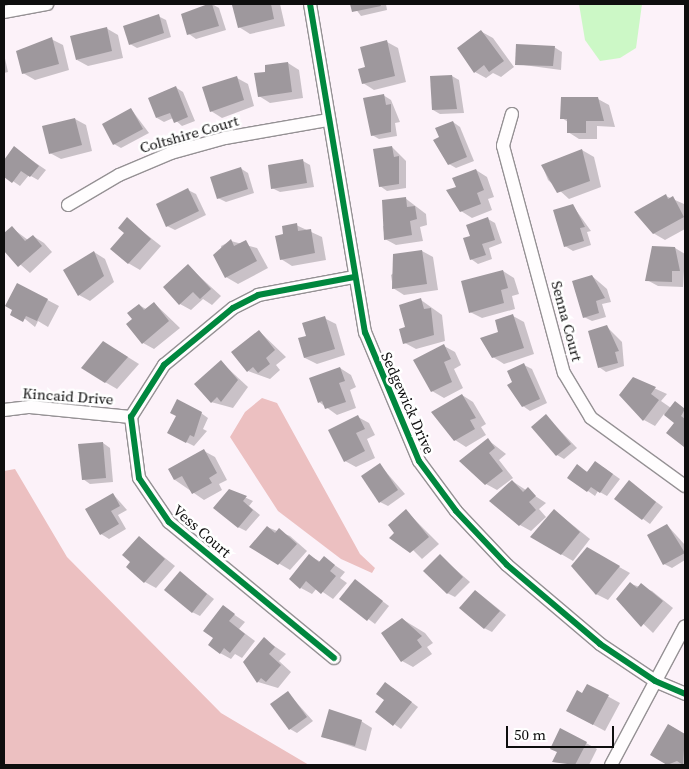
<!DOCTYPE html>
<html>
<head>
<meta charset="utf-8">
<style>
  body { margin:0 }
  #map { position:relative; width:689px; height:769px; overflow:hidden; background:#fcf2f9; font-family:"Source Serif 4",serif }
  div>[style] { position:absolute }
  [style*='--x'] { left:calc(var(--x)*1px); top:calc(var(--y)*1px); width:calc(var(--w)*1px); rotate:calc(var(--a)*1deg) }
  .forest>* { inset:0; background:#ecc0c1 }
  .water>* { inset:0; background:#ccf8c6 }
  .shadow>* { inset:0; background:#0003 }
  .building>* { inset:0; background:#9e989d }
  .roads { filter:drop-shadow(1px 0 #959194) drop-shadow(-1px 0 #959194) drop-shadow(0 1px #959194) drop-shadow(0 -1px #959194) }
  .minor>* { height:12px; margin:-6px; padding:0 6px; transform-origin:6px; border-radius:6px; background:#fffdfe }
  .cycleway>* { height:6px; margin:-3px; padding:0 3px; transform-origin:3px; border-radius:3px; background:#00873e }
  span { translate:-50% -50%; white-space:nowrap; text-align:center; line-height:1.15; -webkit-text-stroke:5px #fff; paint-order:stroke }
  .street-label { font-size:15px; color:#0e0e0e }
  .frame { position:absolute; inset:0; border:5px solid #0e0e0e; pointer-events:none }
  .scale { position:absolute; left:506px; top:726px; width:108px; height:22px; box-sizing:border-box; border:2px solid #0e0e0e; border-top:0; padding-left:6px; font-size:15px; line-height:18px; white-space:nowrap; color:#0e0e0e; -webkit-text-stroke:4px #fff; paint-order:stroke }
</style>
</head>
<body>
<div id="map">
  <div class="forest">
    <i style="clip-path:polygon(262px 398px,277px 403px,360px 554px,375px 568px,372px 573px,341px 559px,278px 511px,230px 437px,245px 412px)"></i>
    <i style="clip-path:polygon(15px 469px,67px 557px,221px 713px,309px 765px,4px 765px,4px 471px)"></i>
  </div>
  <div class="water">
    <i style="clip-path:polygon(579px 4px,642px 4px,636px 48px,620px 58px,600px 61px,585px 40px)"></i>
  </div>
  <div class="shadow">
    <i style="clip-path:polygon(212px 4px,219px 8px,226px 30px,196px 39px,189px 34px,183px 14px)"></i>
    <i style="clip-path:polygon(280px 4px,285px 26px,250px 34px,239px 27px,234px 5px)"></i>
    <i style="clip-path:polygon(352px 4px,386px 4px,387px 10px,361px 16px)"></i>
    <i style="clip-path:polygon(158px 16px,166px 20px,171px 37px,137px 48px,130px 44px)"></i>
    <i style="clip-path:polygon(106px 28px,118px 35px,123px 58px,88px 66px,77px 60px)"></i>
    <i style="clip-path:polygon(482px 32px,493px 38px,514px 67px,501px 77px,493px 73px,486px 78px,475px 72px)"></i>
    <i style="clip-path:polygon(51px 39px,63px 45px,69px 70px,35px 80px,23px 73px)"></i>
    <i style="clip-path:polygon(387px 42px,398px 48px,406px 82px,374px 90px,363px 83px,366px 68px)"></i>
    <i style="clip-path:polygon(554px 47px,562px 52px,561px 70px,516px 64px)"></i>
    <i style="clip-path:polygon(4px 54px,8px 72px,4px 73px)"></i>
    <i style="clip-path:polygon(288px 63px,299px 70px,303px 98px,270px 103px,259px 96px,267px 73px)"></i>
    <i style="clip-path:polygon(452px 76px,459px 80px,464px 113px,440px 114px,433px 110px)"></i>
    <i style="clip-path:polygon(237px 78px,248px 84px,254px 106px,222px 118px,211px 111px)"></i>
    <i style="clip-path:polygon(175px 87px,183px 92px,195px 121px,182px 126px,173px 118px,164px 122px,157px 118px)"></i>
    <i style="clip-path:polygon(383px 95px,391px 100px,400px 122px,395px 123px,397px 136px,379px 139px,372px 135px)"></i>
    <i style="clip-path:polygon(598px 99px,609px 105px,615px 127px,597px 126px,597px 139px,579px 139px,568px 132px,568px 122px,562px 118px)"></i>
    <i style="clip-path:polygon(131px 109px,149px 133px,121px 148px,114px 144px)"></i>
    <i style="clip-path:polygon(75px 119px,86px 125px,92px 151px,61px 159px,50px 153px)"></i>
    <i style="clip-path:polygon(453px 122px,460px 127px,474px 161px,456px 168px,449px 164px,441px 138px)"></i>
    <i style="clip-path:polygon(392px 147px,406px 161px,406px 188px,387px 191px,380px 186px)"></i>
    <i style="clip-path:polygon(14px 148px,46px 170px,38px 180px,29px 175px,20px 186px,4px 175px,4px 162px)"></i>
    <i style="clip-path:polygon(582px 150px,594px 157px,601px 187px,569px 199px,548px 180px,542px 165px)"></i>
    <i style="clip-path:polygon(303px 161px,310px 165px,314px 187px,280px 192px,272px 188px)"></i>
    <i style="clip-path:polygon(240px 168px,248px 173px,254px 193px,226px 202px,218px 198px)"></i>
    <i style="clip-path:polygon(476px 170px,487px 177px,494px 197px,488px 199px,492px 210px,472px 218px,461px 211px,457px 187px)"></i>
    <i style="clip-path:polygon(188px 190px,196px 194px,206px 215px,175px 230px,167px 226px)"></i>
    <i style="clip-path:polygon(666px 196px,684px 204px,685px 229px,665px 240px,653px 233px)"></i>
    <i style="clip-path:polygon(405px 198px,426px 214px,427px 225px,420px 227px,423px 241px,396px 245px,385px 239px,383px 226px,388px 226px)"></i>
    <i style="clip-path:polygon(573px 206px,591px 231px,587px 232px,591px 245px,573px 251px,565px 246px)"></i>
    <i style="clip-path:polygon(127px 219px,161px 246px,140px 270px,128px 263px)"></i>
    <i style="clip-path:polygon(488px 219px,495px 223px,502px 243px,489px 248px,492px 259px,478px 264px,471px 259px,471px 237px)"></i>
    <i style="clip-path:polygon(296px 225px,322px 237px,326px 260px,292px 266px,281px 259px,285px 235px)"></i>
    <i style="clip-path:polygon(12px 228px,28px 240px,33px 236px,44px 243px,52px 252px,30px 273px,4px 250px,4px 235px)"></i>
    <i style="clip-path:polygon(231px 241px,257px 248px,268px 268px,238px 284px,226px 277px,221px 246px)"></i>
    <i style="clip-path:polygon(675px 248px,685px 254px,683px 287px,658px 286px,647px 280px)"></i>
    <i style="clip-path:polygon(422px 251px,433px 257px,438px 290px,404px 295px,393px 288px,391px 275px)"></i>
    <i style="clip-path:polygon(94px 252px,105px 259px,114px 282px,90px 301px,79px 295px)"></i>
    <i style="clip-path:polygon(188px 266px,221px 296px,212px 305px,203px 299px,191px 310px,180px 304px)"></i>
    <i style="clip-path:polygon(503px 271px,514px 278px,519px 294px,512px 296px,515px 309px,482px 318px,470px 312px)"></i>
    <i style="clip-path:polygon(592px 276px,607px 289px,611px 302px,602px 304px,606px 317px,592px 321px,584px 317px)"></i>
    <i style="clip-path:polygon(17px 284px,59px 306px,48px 327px,38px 321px,35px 327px,14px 310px)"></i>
    <i style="clip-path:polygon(421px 300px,442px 315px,445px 341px,416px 349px,405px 343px,407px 328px)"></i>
    <i style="clip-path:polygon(154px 303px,180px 328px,154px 349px,143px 343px,134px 319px,139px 305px,146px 309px)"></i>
    <i style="clip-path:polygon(513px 316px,524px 322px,534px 354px,504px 364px,493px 357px,500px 333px)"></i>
    <i style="clip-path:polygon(324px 318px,336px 324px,345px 355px,317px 364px,305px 358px,308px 336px)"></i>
    <i style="clip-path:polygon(607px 327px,622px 342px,624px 366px,606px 372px,599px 367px)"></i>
    <i style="clip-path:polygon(259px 331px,286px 357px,276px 365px,280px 370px,270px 379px,248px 371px)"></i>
    <i style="clip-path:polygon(444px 346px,455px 352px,461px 365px,454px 369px,463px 388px,444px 398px,432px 391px)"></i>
    <i style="clip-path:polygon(115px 349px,139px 364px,117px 389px,105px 382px)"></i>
    <i style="clip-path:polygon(221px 362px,248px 387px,233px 408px,211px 402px)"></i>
    <i style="clip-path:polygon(524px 365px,532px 369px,547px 403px,530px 411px,523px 406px,514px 383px)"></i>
    <i style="clip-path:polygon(340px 368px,351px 375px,356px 387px,350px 390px,356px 408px,337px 415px,319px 402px)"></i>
    <i style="clip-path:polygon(634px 379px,667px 394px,661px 401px,671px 408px,675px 402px,685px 409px,685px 446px,668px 433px,676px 423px,664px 414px,655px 426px,644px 420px)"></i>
    <i style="clip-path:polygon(462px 395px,473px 402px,486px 424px,481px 427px,486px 435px,466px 447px,455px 440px)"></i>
    <i style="clip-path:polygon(201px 413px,208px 418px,203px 429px,207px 431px,194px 446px,176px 437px)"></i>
    <i style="clip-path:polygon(546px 416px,577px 448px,564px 459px,557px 455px)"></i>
    <i style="clip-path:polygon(358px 417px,369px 423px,375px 435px,367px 439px,375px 458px,356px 467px,345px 461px)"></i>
    <i style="clip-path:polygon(488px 440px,506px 454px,499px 460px,513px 478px,497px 490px,486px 484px)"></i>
    <i style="clip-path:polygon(103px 443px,110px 448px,113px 482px,90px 484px,83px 479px)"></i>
    <i style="clip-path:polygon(204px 451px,215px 457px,227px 480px,219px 484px,222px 490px,204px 500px,175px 480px,170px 470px)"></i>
    <i style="clip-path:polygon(380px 465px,405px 494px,388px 506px,380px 502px)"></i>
    <i style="clip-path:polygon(603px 467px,620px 479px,607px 496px,598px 491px,595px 496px,568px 477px)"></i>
    <i style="clip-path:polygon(512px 481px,546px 503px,539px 509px,546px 517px,531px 531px,520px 525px)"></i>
    <i style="clip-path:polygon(630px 482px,663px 507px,650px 524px,616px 499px)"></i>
    <i style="clip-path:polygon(229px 490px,253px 501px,249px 506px,260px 515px,246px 531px,238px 527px)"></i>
    <i style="clip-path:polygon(113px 494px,127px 510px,118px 515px,126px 529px,109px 539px,101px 534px)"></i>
    <i style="clip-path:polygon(554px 510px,590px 539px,573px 561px,532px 537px)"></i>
    <i style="clip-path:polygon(406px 511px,439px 544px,422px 559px,396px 533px)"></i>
    <i style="clip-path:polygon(667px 525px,685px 545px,685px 560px,672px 568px,664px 564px)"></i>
    <i style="clip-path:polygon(267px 527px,290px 536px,307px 551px,290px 570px,251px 547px)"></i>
    <i style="clip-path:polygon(140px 538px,175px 566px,156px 588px,145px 582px)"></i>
    <i style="clip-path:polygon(587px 549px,630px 573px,608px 600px,596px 594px)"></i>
    <i style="clip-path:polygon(310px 556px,321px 562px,324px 558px,345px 572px,340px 578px,347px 583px,333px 599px,317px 588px,312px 594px,301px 588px)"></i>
    <i style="clip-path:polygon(440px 556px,470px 582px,455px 597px,447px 593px)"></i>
    <i style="clip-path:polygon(181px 573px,214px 599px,200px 616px,192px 612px)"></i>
    <i style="clip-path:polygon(355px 581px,389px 606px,375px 624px,341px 599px)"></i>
    <i style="clip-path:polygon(631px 584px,652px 591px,673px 608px,653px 633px,617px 599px)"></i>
    <i style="clip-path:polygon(476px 591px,506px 615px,492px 632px,484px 628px)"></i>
    <i style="clip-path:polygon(223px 607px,245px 622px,239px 629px,255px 641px,242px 658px,235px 654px,231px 659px,220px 653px,215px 638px)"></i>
    <i style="clip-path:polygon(402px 619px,425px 633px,433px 643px,427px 647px,432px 654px,413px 667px,402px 661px)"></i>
    <i style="clip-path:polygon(264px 639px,286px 654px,279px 661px,291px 672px,278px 688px,258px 682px,244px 662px)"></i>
    <i style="clip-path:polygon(587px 685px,620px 703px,605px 731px,579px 717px)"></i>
    <i style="clip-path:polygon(393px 688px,418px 707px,401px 729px,377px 712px)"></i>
    <i style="clip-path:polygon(288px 693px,313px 721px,297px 733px,290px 729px)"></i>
    <i style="clip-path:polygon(361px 721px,372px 728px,366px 751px,323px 737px)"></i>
    <i style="clip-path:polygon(669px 725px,685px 735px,685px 765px,670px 765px,652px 754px)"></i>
    <i style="clip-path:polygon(586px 743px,597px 749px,589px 765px,553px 762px)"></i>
  </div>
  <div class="building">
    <i style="clip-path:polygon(208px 4px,212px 4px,219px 26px,187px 35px,181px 14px)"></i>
    <i style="clip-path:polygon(271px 4px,274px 19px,238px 28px,232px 5px)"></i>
    <i style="clip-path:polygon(350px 4px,380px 4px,381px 6px,352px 12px)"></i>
    <i style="clip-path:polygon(159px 14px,164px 33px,129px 45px,123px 26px)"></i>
    <i style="clip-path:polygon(107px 27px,112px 51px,76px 60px,70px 36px)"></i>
    <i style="clip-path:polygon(481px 30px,504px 61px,489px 72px,484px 65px,474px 73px,457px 48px)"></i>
    <i style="clip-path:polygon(52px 37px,59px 64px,22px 74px,16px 51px)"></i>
    <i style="clip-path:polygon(387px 40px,395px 76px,362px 84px,358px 69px,365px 67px,360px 47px)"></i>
    <i style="clip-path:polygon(516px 44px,555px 46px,553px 66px,515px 65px)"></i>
    <i style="clip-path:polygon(288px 62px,292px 92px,258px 97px,254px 73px,265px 72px,265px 65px)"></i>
    <i style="clip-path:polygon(452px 75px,457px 109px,432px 110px,430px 76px)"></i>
    <i style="clip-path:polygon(237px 76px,244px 100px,210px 112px,202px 87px)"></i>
    <i style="clip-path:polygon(176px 86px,188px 117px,174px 123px,170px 113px,156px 118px,148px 98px)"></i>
    <i style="clip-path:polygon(384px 94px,386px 105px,391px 104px,391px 132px,371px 136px,363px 98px)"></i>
    <i style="clip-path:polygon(561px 97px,598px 97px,604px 121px,586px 121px,586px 133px,567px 133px,567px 119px,560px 119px)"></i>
    <i style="clip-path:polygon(131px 108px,143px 129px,113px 145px,102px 124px)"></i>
    <i style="clip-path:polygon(75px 118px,82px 145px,49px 154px,42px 126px)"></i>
    <i style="clip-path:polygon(453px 121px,467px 157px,448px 165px,433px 140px,439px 137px,435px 128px)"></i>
    <i style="clip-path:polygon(14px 146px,39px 166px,30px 177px,21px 171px,12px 183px,4px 177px,4px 160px)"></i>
    <i style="clip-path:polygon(392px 146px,394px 157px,399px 156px,399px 184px,379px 187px,373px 149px)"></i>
    <i style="clip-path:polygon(582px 149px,590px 181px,557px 193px,541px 165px)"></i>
    <i style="clip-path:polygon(303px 159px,307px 183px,271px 189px,268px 165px)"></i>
    <i style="clip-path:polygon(241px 167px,248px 189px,217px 199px,210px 177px)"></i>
    <i style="clip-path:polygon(476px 169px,484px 190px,477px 193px,481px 204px,460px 212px,446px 190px,456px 187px,452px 178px)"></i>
    <i style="clip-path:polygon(188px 188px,199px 211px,166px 227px,156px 204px)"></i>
    <i style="clip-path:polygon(666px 194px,668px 199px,673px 196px,684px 217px,653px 234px,634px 212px)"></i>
    <i style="clip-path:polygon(406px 197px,407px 207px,415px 206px,417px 219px,410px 221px,412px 235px,384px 240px,382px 200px)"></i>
    <i style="clip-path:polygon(573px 204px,585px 227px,580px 228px,584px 241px,564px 247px,553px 210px)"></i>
    <i style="clip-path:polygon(127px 217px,151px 239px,128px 264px,110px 249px,124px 233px,118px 228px)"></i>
    <i style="clip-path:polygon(488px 217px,495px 240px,482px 244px,486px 255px,470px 260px,463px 238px,470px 236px,466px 225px)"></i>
    <i style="clip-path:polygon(297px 223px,298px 231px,311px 229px,315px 253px,280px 260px,275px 236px,283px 234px,282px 226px)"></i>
    <i style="clip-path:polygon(12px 226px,25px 241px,33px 235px,42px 246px,18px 267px,4px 251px,4px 233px)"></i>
    <i style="clip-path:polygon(231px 239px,234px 246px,246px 240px,257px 261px,225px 278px,213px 255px)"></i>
    <i style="clip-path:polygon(652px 246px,675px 247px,680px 271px,672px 271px,672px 282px,645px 281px)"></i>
    <i style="clip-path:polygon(422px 250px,427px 284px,392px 289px,393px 254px)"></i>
    <i style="clip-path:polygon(94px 251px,104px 276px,78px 296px,63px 270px)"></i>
    <i style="clip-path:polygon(188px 264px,211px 289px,200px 299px,193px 292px,179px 305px,163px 287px)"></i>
    <i style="clip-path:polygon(503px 270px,508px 288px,501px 290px,504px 303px,469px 313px,461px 281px)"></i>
    <i style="clip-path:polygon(592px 275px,605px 298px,596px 301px,599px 313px,583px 318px,572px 281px)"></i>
    <i style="clip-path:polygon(17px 283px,48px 299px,37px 321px,26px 316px,23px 322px,10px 315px,12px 310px,5px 306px)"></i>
    <i style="clip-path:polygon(421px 298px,424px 309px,431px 308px,434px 335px,403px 344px,399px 329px,405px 327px,399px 305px)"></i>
    <i style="clip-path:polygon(154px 302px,169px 321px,142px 344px,126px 324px,132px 319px,127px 313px,139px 304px,144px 310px)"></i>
    <i style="clip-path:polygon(513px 314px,524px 348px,492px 358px,480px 338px,498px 332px,495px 320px)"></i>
    <i style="clip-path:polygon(325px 316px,335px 349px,304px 358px,298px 338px,306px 336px,302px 323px)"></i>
    <i style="clip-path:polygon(607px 325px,619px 351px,615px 352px,618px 363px,598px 368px,588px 331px)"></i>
    <i style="clip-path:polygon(259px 330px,275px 350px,266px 358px,270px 364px,258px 373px,253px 367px,247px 372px,231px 352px)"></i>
    <i style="clip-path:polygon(103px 341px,128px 357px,105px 383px,81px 368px)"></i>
    <i style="clip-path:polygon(444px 344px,451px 359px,444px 362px,452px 382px,431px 392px,413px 360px)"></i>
    <i style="clip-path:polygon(221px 360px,238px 380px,221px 402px,217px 397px,211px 403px,194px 384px)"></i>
    <i style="clip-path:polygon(524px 363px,540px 399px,522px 407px,507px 385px,512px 382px,507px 371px)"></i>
    <i style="clip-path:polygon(340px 367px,345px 381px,339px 383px,346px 402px,325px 409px,322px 401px,318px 403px,309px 378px)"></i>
    <i style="clip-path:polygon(633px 377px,656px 387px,651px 394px,659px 400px,643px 421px,619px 395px)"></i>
    <i style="clip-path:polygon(462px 394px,476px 418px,470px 420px,475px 429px,454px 441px,431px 412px)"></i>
    <i style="clip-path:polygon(177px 399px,202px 412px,194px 437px,190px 435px,186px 443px,167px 433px,176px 416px,170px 413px)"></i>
    <i style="clip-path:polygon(675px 401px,685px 409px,681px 416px,685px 419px,684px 447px,666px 433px,674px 423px,664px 415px)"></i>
    <i style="clip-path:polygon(546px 414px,571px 444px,556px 456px,531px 427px)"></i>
    <i style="clip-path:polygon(358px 415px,365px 429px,356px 433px,365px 451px,344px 462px,328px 430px)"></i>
    <i style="clip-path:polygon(488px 438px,495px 448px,489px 453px,503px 471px,485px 485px,459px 461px)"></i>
    <i style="clip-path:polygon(103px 442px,106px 478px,82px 480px,78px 444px)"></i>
    <i style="clip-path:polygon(204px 449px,217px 473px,209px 478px,212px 483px,192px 494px,182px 476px,174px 480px,168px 469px)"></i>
    <i style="clip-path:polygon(595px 461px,613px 474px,600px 493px,591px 487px,587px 492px,567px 478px,577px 464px,587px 472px)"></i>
    <i style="clip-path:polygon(380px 463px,398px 490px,379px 503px,361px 476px)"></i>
    <i style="clip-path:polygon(512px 480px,523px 492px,528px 487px,536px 496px,529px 502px,536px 510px,519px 526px,489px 501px)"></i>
    <i style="clip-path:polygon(629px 480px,656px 502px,642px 520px,614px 499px)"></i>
    <i style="clip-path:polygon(229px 489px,247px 496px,243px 501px,253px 510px,238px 528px,213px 508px)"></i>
    <i style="clip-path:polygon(113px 493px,120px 506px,111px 511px,119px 524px,100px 535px,85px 509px)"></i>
    <i style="clip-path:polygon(406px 509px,429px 537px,410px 553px,389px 538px,394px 533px,388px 525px)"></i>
    <i style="clip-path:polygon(554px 509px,580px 532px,561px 555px,530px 537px)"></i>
    <i style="clip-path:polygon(667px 524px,685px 553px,663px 565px,647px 535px)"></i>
    <i style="clip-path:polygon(267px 526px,275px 533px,279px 528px,297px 544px,278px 565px,249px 547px)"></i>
    <i style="clip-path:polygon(139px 536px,165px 559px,144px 583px,126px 567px,130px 562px,122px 555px)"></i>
    <i style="clip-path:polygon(587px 547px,620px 566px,596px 595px,571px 566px)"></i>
    <i style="clip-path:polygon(309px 554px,319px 562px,324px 556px,335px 565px,330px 571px,336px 576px,321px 594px,306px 581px,300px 589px,289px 579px)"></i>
    <i style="clip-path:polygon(440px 554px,463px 577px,447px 594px,423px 571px)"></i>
    <i style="clip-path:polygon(180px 571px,207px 594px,192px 613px,164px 590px)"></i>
    <i style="clip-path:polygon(355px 579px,383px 601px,367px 621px,339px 599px)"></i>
    <i style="clip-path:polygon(630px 582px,637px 588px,641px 583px,663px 601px,641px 627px,616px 599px)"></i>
    <i style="clip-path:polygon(475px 590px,500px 611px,484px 629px,459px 608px)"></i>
    <i style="clip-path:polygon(223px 605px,235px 614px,229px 621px,245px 634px,230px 653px,224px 648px,220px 654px,208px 645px,213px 638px,203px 631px)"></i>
    <i style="clip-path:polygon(402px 618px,422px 636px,417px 640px,422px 647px,401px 662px,381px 633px)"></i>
    <i style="clip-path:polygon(264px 637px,275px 647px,269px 654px,281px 665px,266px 682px,261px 678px,257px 683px,243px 662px)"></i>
    <i style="clip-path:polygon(385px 682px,412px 702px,393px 726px,375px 712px,384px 700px,376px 694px)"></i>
    <i style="clip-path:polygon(587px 684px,609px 695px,593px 725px,566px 711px,577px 690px,582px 693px)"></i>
    <i style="clip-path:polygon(288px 691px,307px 717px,289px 730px,270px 704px)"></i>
    <i style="clip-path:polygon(329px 709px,362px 720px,355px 746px,321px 737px)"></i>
    <i style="clip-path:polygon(668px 724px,685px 734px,683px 765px,677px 761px,667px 765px,650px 755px)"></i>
    <i style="clip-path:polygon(560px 728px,587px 742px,575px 765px,552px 762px,557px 752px,550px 749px)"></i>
  </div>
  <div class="roads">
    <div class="minor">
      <i style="--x:310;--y:4;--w:333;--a:80.5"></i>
      <i style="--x:365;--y:332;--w:140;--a:67.3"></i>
      <i style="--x:419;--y:461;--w:62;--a:53.5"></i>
      <i style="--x:456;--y:511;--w:74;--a:46.6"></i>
      <i style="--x:507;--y:565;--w:122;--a:40.3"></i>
      <i style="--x:600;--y:644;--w:66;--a:33.9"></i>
      <i style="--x:655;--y:681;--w:33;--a:23"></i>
      <i style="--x:4;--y:12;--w:44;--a:-10.5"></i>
      <i style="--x:512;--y:114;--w:33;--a:106"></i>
      <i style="--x:503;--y:146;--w:235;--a:75"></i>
      <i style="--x:564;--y:373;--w:52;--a:59"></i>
      <i style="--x:591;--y:418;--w:116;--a:35.9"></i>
      <i style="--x:68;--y:205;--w:59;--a:-30.5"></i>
      <i style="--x:119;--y:175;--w:56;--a:-22.9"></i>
      <i style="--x:171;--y:153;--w:56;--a:-15.5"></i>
      <i style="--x:225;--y:138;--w:105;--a:-9.9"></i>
      <i style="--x:4;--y:410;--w:26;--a:-7"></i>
      <i style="--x:30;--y:407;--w:101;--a:5.7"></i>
      <i style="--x:334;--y:658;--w:214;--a:-140.5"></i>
      <i style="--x:169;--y:522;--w:53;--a:-124.3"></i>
      <i style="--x:139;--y:478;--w:62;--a:-97.5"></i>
      <i style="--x:131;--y:417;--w:62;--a:-57.6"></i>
      <i style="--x:164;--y:365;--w:89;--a:-39.6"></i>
      <i style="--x:233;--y:308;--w:28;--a:-27"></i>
      <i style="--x:258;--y:295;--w:98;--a:-10.6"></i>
      <i style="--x:611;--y:765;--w:157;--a:-62"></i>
    </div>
  </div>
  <div class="cycleway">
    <i style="--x:310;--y:4;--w:333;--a:80.5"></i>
    <i style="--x:365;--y:332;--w:140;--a:67.3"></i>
    <i style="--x:419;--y:461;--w:62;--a:53.5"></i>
    <i style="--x:456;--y:511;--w:74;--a:46.6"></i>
    <i style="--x:507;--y:565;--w:122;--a:40.3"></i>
    <i style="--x:600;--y:644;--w:66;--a:33.9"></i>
    <i style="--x:655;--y:681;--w:33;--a:23"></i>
    <i style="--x:334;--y:658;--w:214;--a:-140.5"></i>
    <i style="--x:169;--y:522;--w:53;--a:-124.3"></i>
    <i style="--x:139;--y:478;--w:62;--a:-97.5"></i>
    <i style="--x:131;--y:417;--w:62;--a:-57.6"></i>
    <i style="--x:164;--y:365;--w:89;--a:-39.6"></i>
    <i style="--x:233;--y:308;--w:28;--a:-27"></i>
    <i style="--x:258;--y:295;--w:98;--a:-10.6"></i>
  </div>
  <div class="street-label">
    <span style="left:189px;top:134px;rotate:-16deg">Coltshire Court</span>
    <span style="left:567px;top:321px;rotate:75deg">Senna Court</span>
    <span style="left:68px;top:396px;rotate:4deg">Kincaid Drive</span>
    <span style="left:408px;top:403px;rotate:66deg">Sedgewick Drive</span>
    <span style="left:202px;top:531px;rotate:41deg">Vess Court</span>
  </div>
  <div class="frame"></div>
  <div class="scale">50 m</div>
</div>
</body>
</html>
